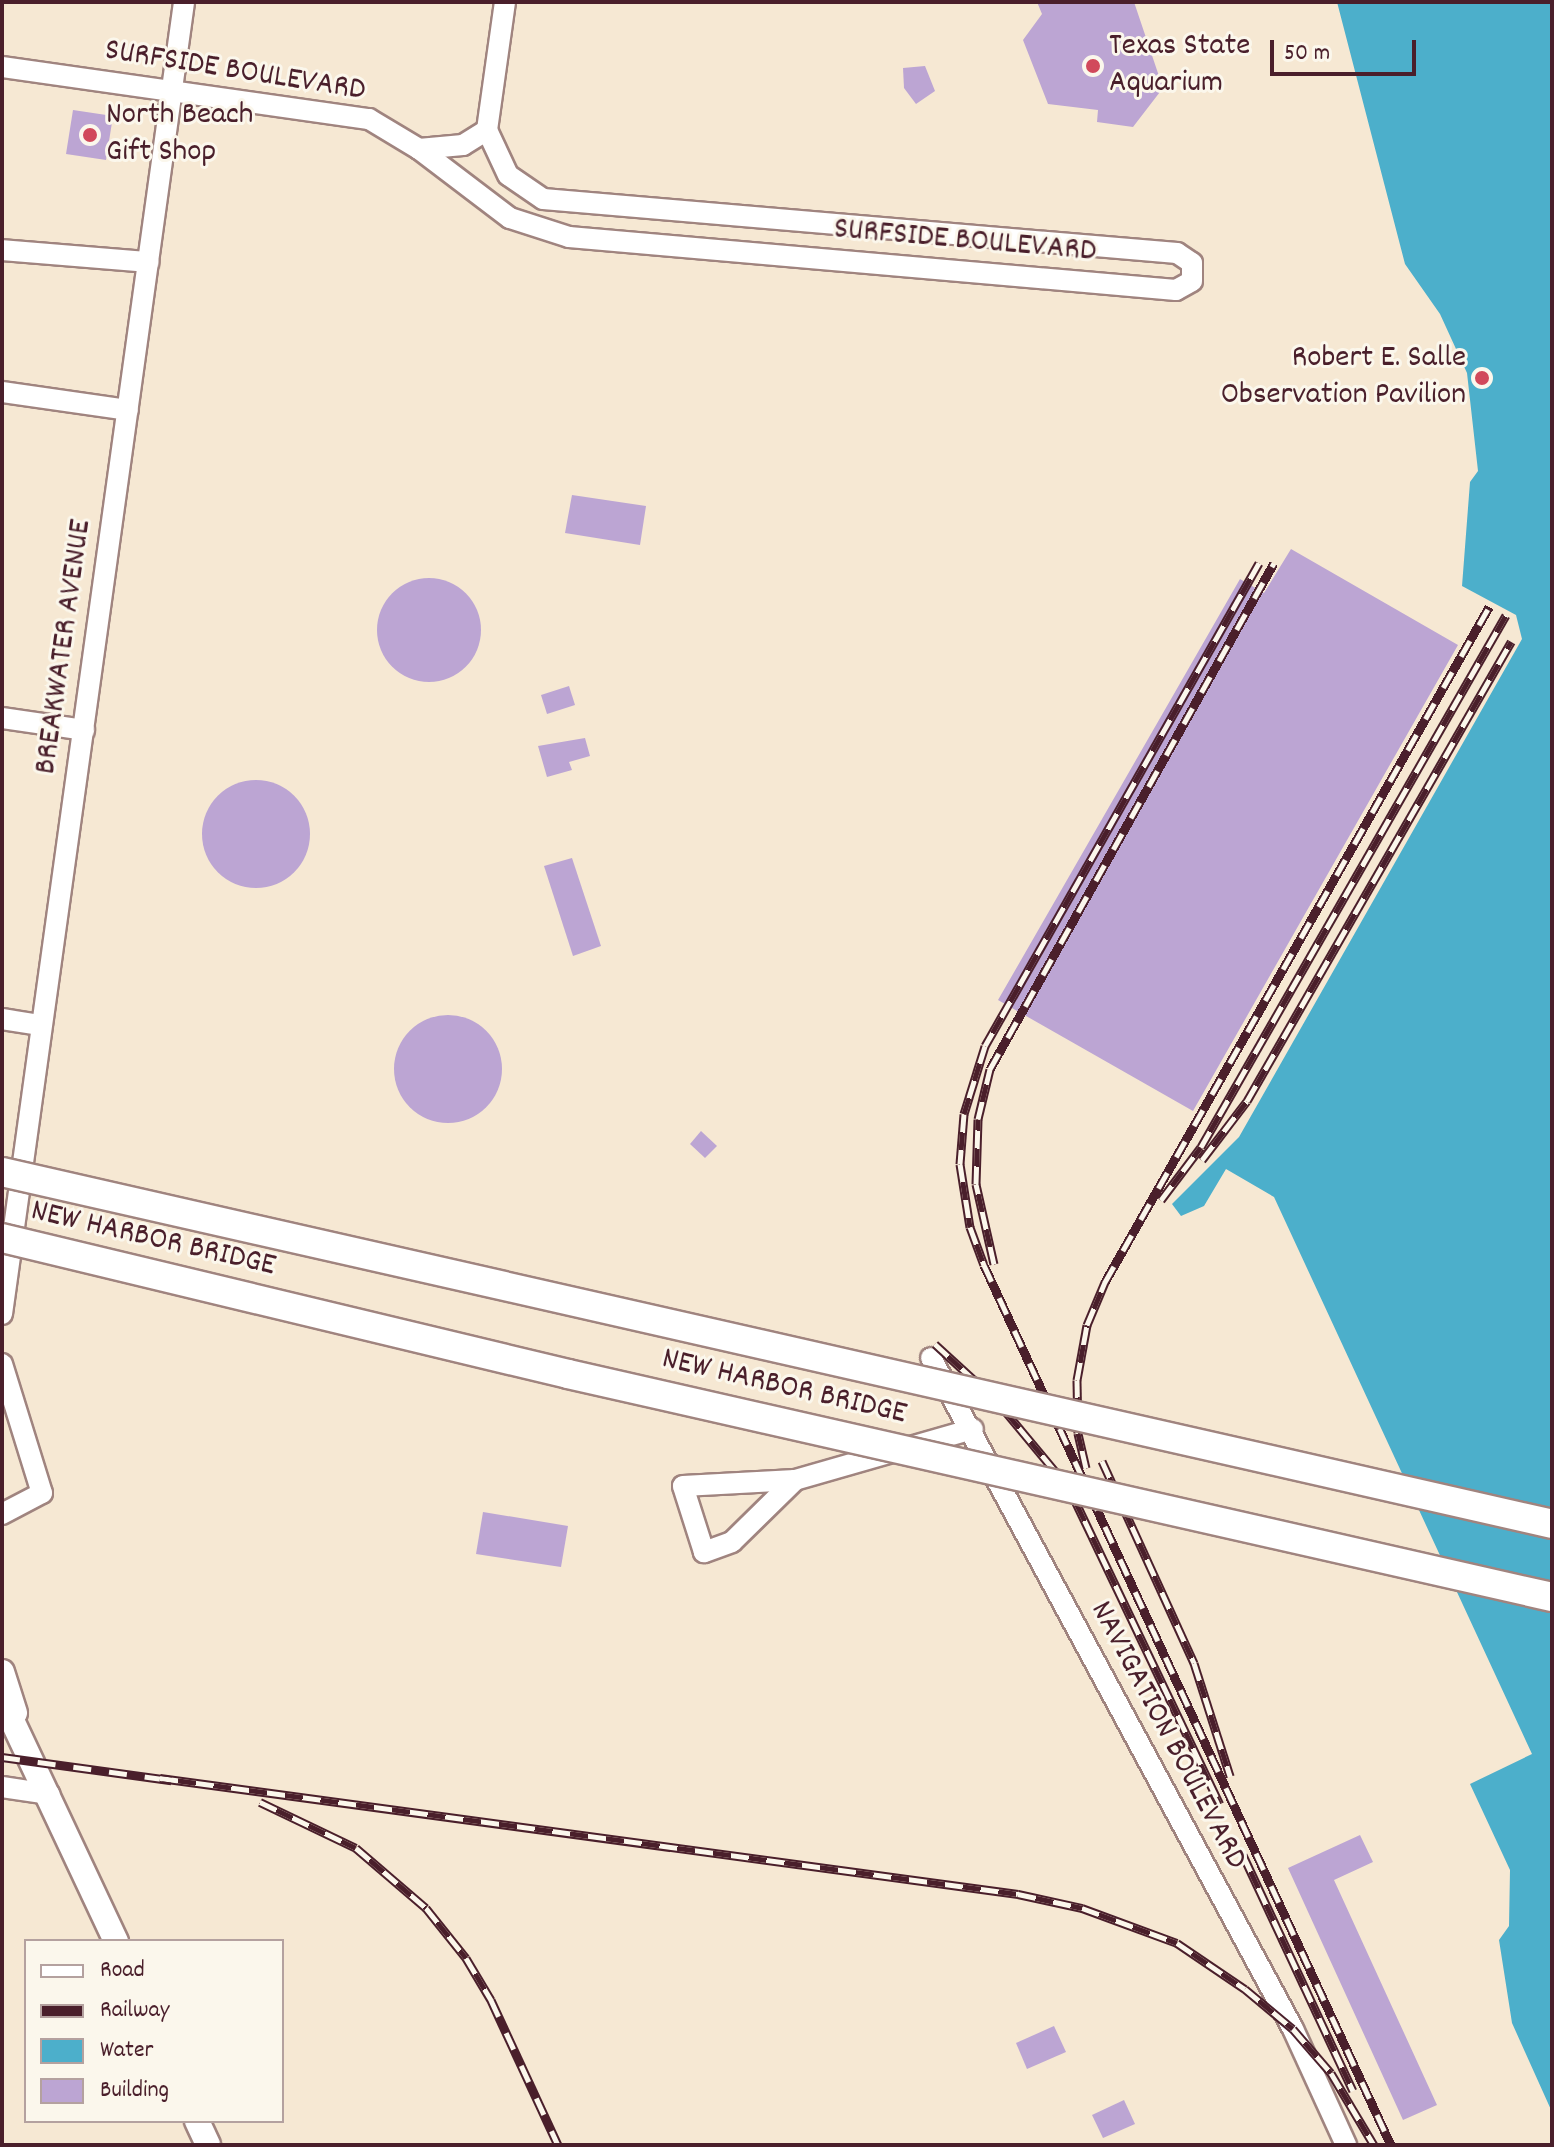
<!DOCTYPE html>
<html>
<head>
<meta charset="utf-8">
<style>
  body { margin:0 }
  #map { position:relative; width:1554px; height:2147px; overflow:hidden; background:#f6e8d3; font-family:Dekko,sans-serif }
  div>[style] { position:absolute }
  [style*='--x'] { left:calc(var(--x)*1px); top:calc(var(--y)*1px); width:calc(var(--w)*1px); rotate:calc(var(--a)*1deg) }
  .water>* { inset:0; background:#4cafcb }
  .building>* { inset:0; background:#bca5d3 }
  .round { border-radius:50% }
  .roads { filter:drop-shadow(2px 0 #a0847f) drop-shadow(-2px 0 #a0847f) drop-shadow(0 2px #a0847f) drop-shadow(0 -2px #a0847f) }
  .minor>* { height:20px; margin:-10px; padding:0 10px; transform-origin:10px; border-radius:10px; background:#fff }
  .major>* { height:24px; margin:-12px; padding:0 12px; transform-origin:12px; border-radius:12px; background:#fff }
  .rail>* { height:9px; margin-top:-4.5px; transform-origin:0; background:repeating-linear-gradient(90deg,#fbf7ec 0 18px,#4a1f2b 0 36px); box-sizing:border-box; border-block:2px solid #4a1f2b }
  .bridges { filter:drop-shadow(2px 0 #a0847f) drop-shadow(-2px 0 #a0847f) drop-shadow(0 2px #a0847f) drop-shadow(0 -2px #a0847f) }
  .highway-bridge>* { height:28px; margin:-14px; padding:0 14px; transform-origin:14px; border-radius:14px; background:#fff }
  .dots>* { width:22px; height:22px; translate:-50% -50%; box-sizing:border-box; border:4px solid #fbf7ec; border-radius:50% }
  span { translate:-50% -50%; white-space:nowrap; text-align:center; line-height:1.15; -webkit-text-stroke:6px #fbf7ec; paint-order:stroke }
  .poi-label { font-size:32px; color:#4a1f2b }
  .left { translate:0 -50%; text-align:left }
  .right { translate:-100% -50%; text-align:right }
  .street-label { font-size:32px; color:#4a1f2b }
  .frame { position:absolute; inset:0; border:4px solid #4a1f2b; pointer-events:none }
  .legend { position:absolute; left:24px; top:1939px; width:260px; height:184px; box-sizing:border-box; background:#fbf7ec; border:2px solid #b4a19f; margin:0; padding:10px 14px; list-style:none; font-size:24px; color:#4a1f2b }
  .legend li { display:flex; align-items:center; gap:16px; height:40px }
  .legend b { width:40px; border:2px solid #b4a19f }
  .scale { position:absolute; left:1270px; top:40px; width:146px; height:36px; box-sizing:border-box; border:4px solid #4a1f2b; border-top:0; padding-left:10px; font-size:24px; line-height:28px; white-space:nowrap; color:#4a1f2b; -webkit-text-stroke:6px #fbf7ec; paint-order:stroke }
</style>
</head>
<body>
<div id="map">
  <div class="water">
    <i style="clip-path:polygon(1337px 2px,1552px 2px,1552px 2112px,1512px 2023px,1499px 1940px,1509px 1926px,1510px 1870px,1470px 1784px,1532px 1754px,1274px 1197px,1226px 1169px,1204px 1206px,1181px 1216px,1172px 1204px,1239px 1137px,1522px 639px,1516px 615px,1462px 586px,1470px 482px,1478px 471px,1467px 373px,1440px 314px,1405px 264px)"></i>
  </div>
  <div class="building">
    <i style="clip-path:polygon(1037px 2px,1134px 2px,1163px 88px,1133px 127px,1097px 122px,1098px 110px,1048px 104px,1023px 40px,1042px 14px)"></i>
    <i style="clip-path:polygon(925px 66px,935px 91px,916px 104px,904px 88px,903px 68px)"></i>
    <i style="clip-path:polygon(73px 110px,113px 116px,106px 160px,66px 154px)"></i>
    <i style="clip-path:polygon(572px 495px,646px 506px,640px 545px,565px 533px)"></i>
    <i style="clip-path:polygon(1291px 549px,1458px 645px,1193px 1111px,998px 1000px,1240px 579px,1264px 593px)"></i>
    <i class="round" style="left:377px;top:578px;width:104px;height:104px"></i>
    <i style="clip-path:polygon(569px 686px,575px 705px,547px 714px,541px 695px)"></i>
    <i style="clip-path:polygon(585px 738px,590px 756px,569px 762px,572px 770px,547px 777px,538px 746px)"></i>
    <i class="round" style="left:202px;top:780px;width:108px;height:108px"></i>
    <i style="clip-path:polygon(572px 858px,601px 946px,573px 956px,544px 866px)"></i>
    <i class="round" style="left:394px;top:1015px;width:108px;height:108px"></i>
    <i style="clip-path:polygon(701px 1131px,717px 1146px,705px 1158px,690px 1144px)"></i>
    <i style="clip-path:polygon(483px 1512px,568px 1526px,561px 1567px,476px 1554px)"></i>
    <i style="clip-path:polygon(1360px 1835px,1373px 1862px,1334px 1880px,1437px 2105px,1403px 2120px,1288px 1868px)"></i>
    <i style="clip-path:polygon(1054px 2026px,1066px 2052px,1027px 2069px,1016px 2043px)"></i>
    <i style="clip-path:polygon(1124px 2100px,1135px 2124px,1103px 2138px,1092px 2115px)"></i>
  </div>
  <div class="roads">
    <div class="minor">
      <i style="--x:2;--y:67;--w:371;--a:8.1"></i>
      <i style="--x:369;--y:119;--w:58;--a:31"></i>
      <i style="--x:419;--y:149;--w:114;--a:37.2"></i>
      <i style="--x:510;--y:218;--w:62;--a:17.9"></i>
      <i style="--x:569;--y:237;--w:609;--a:4.99"></i>
      <i style="--x:1176;--y:290;--w:18;--a:-29"></i>
      <i style="--x:1192;--y:281;--w:18;--a:-90"></i>
      <i style="--x:1192;--y:263;--w:18;--a:-146"></i>
      <i style="--x:1177;--y:253;--w:636;--a:-175.13"></i>
      <i style="--x:543;--y:199;--w:42;--a:-145.6"></i>
      <i style="--x:508;--y:175;--w:50;--a:-115"></i>
      <i style="--x:487;--y:130;--w:129;--a:-82"></i>
      <i style="--x:419;--y:149;--w:44;--a:-5.2"></i>
      <i style="--x:463;--y:145;--w:28;--a:-32"></i>
      <i style="--x:2;--y:250;--w:147;--a:4.7"></i>
      <i style="--x:2;--y:392;--w:127;--a:8.1"></i>
      <i style="--x:2;--y:718;--w:83;--a:8.3"></i>
      <i style="--x:2;--y:1019;--w:39;--a:9"></i>
      <i style="--x:2;--y:1314;--w:1325;--a:-82.1"></i>
      <i style="--x:931;--y:1358;--w:762;--a:61.65"></i>
      <i style="--x:1293;--y:2029;--w:128;--a:65.4"></i>
      <i style="--x:2;--y:1364;--w:135;--a:72.8"></i>
      <i style="--x:42;--y:1493;--w:45;--a:152.3"></i>
      <i style="--x:795;--y:1480;--w:88;--a:135.5"></i>
      <i style="--x:732;--y:1542;--w:30;--a:160"></i>
      <i style="--x:704;--y:1552;--w:69;--a:-107.7"></i>
      <i style="--x:683;--y:1486;--w:112;--a:-3.1"></i>
      <i style="--x:795;--y:1480;--w:185;--a:-16"></i>
      <i style="--x:2;--y:1787;--w:48;--a:8.5"></i>
    </div>
    <div class="major">
      <i style="--x:2;--y:1672;--w:43;--a:72.4"></i>
      <i style="--x:2;--y:1699;--w:268;--a:64.8"></i>
      <i style="--x:197;--y:2121;--w:26;--a:65"></i>
    </div>
  </div>
  <div class="rail">
    <i style="--x:1259;--y:563;--w:555;--a:119.57"></i>
    <i style="--x:985;--y:1046;--w:71;--a:107.2"></i>
    <i style="--x:964;--y:1114;--w:50;--a:94.6"></i>
    <i style="--x:960;--y:1164;--w:64;--a:81"></i>
    <i style="--x:970;--y:1227;--w:40;--a:69.8"></i>
    <i style="--x:984;--y:1265;--w:970;--a:65.18"></i>
    <i style="--x:1202;--y:1160;--w:74;--a:-52.7"></i>
    <i style="--x:1247;--y:1101;--w:530;--a:-60.09"></i>
    <i style="--x:1161;--y:1200;--w:66;--a:-53"></i>
    <i style="--x:1201;--y:1147;--w:613;--a:-60.17"></i>
    <i style="--x:994;--y:1264;--w:82;--a:-102.7"></i>
    <i style="--x:976;--y:1184;--w:65;--a:-88.2"></i>
    <i style="--x:978;--y:1119;--w:51;--a:-76.5"></i>
    <i style="--x:990;--y:1069;--w:580;--a:-60.7"></i>
    <i style="--x:935;--y:1344;--w:83;--a:42.6"></i>
    <i style="--x:996;--y:1400;--w:114;--a:50.3"></i>
    <i style="--x:1069;--y:1488;--w:350;--a:64.5"></i>
    <i style="--x:1102;--y:1461;--w:222;--a:65.5"></i>
    <i style="--x:1194;--y:1663;--w:119;--a:72.3"></i>
    <i style="--x:1086;--y:1468;--w:36;--a:-103"></i>
    <i style="--x:1078;--y:1433;--w:53;--a:-91.1"></i>
    <i style="--x:1077;--y:1380;--w:56;--a:-79.7"></i>
    <i style="--x:1087;--y:1325;--w:47;--a:-67.3"></i>
    <i style="--x:1105;--y:1282;--w:777;--a:-60.36"></i>
    <i style="--x:2;--y:1757;--w:171;--a:7.8"></i>
    <i style="--x:160;--y:1778;--w:866;--a:7.7"></i>
    <i style="--x:1018;--y:1894;--w:66;--a:12.3"></i>
    <i style="--x:1082;--y:1908;--w:101;--a:20.2"></i>
    <i style="--x:1177;--y:1943;--w:82;--a:34.1"></i>
    <i style="--x:1245;--y:1989;--w:62;--a:39.8"></i>
    <i style="--x:1293;--y:2029;--w:58;--a:49.2"></i>
    <i style="--x:1331;--y:2073;--w:84;--a:59.2"></i>
    <i style="--x:260;--y:1802;--w:106;--a:25.6"></i>
    <i style="--x:356;--y:1848;--w:92;--a:40.6"></i>
    <i style="--x:426;--y:1908;--w:64;--a:51.3"></i>
    <i style="--x:466;--y:1958;--w:49;--a:59.2"></i>
    <i style="--x:491;--y:2000;--w:160;--a:65.2"></i>
    <i style="--x:1243;--y:1855;--w:260;--a:65"></i>
  </div>
  <div class="bridges">
    <div class="highway-bridge">
      <i style="--x:2;--y:1172;--w:1589;--a:12.79"></i>
      <i style="--x:2;--y:1238;--w:582;--a:13.51"></i>
      <i style="--x:568;--y:1374;--w:1009;--a:12.77"></i>
    </div>
  </div>
  <div class="dots">
    <i style="left:1093px;top:66px;background:#d1495b"></i>
    <i style="left:90px;top:135px;background:#d1495b"></i>
    <i style="left:1482px;top:378px;background:#d1495b"></i>
  </div>
  <div class="poi-label">
    <span class="left" style="left:1109px;top:66px">Texas State<br>Aquarium</span>
    <span class="left" style="left:106px;top:135px">North Beach<br>Gift Shop</span>
    <span class="right" style="left:1466px;top:378px">Robert E. Salle<br>Observation Pavilion</span>
  </div>
  <div class="street-label">
    <span style="left:235px;top:72px;rotate:9deg">SURFSIDE BOULEVARD</span>
    <span style="left:965px;top:242px;rotate:5deg">SURFSIDE BOULEVARD</span>
    <span style="left:65px;top:647px;rotate:-82deg">BREAKWATER AVENUE</span>
    <span style="left:153px;top:1240px;rotate:13deg">NEW HARBOR BRIDGE</span>
    <span style="left:784px;top:1388px;rotate:13deg">NEW HARBOR BRIDGE</span>
    <span style="left:1167px;top:1736px;rotate:62deg">NAVIGATION BOULEVARD</span>
  </div>
  <div class="frame"></div>
  <ul class="legend">
  <li><b style="height:10px;background:#fff"></b>Road</li>
  <li><b style="height:10px;background:#4a1f2b"></b>Railway</li>
  <li><b style="height:22px;background:#4cafcb"></b>Water</li>
  <li><b style="height:22px;background:#bca5d3"></b>Building</li>
  </ul>
  <div class="scale">50 m</div>
</div>
</body>
</html>
